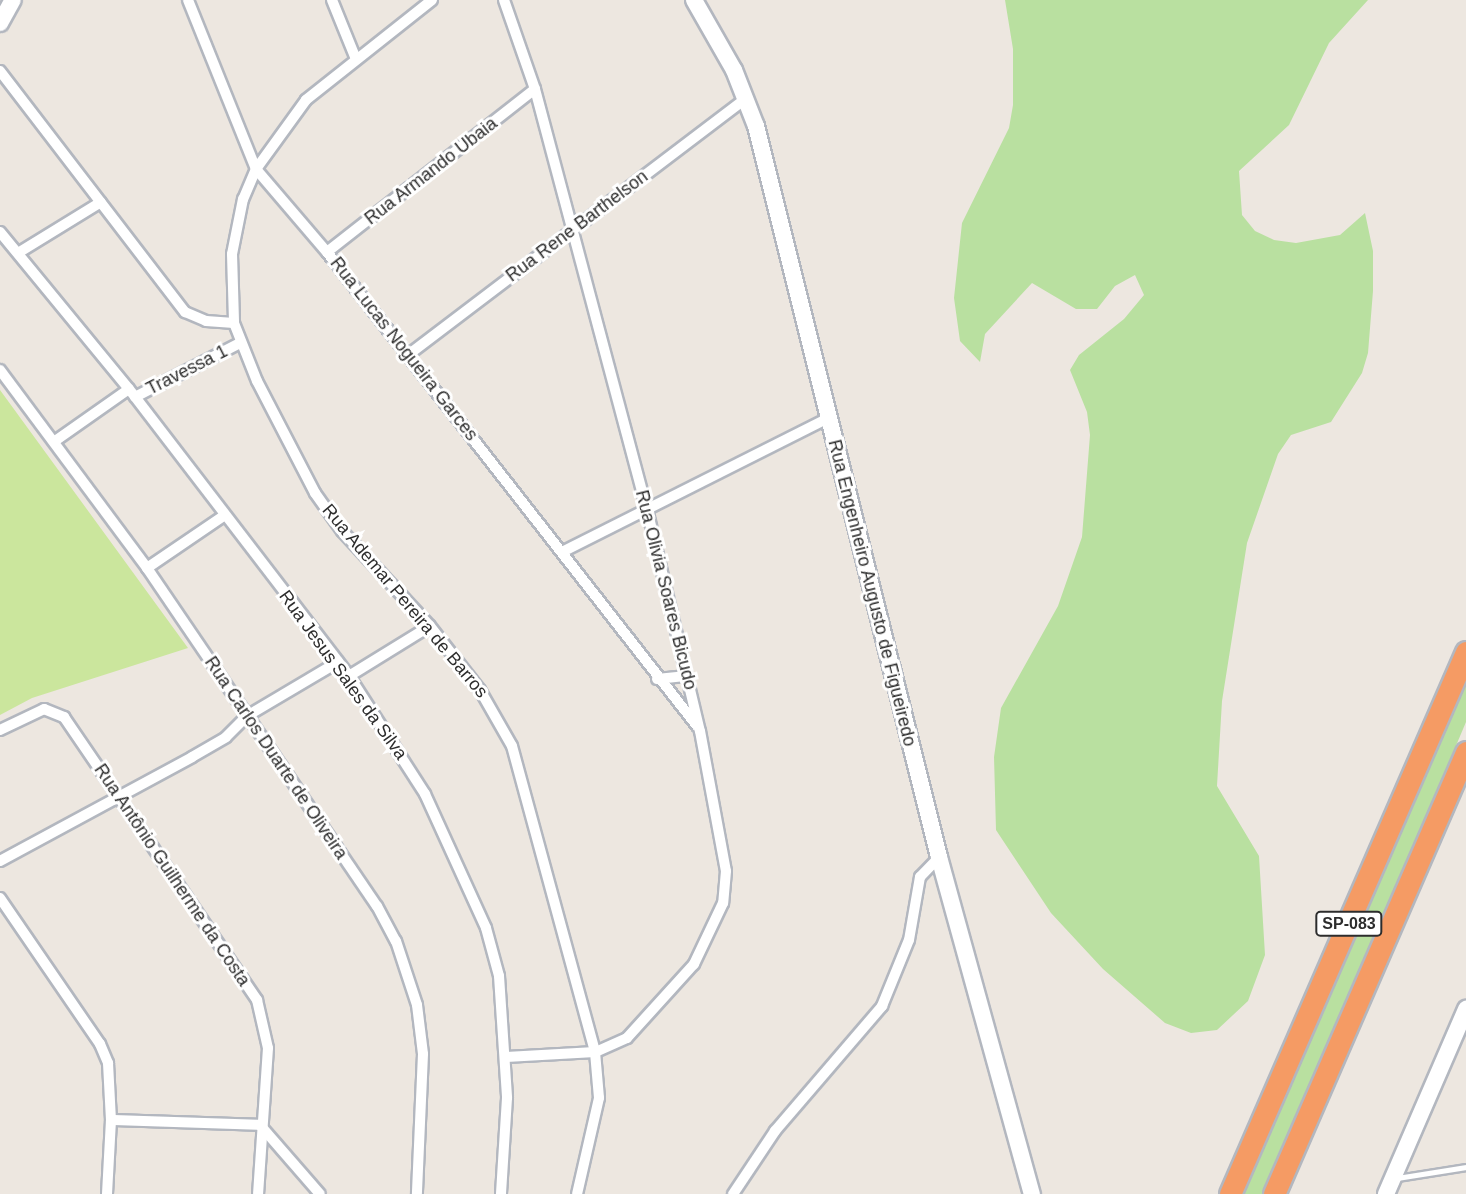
<!DOCTYPE html>
<html>
<head>
<meta charset="utf-8">
<style>
  body { margin:0 }
  #map { position:relative; width:1466px; height:1194px; overflow:hidden; background:#ede7e0; font-family:Arial,sans-serif }
  div>[style] { position:absolute }
  [style*='--x'] { left:calc(var(--x)*1px); top:calc(var(--y)*1px); width:calc(var(--w)*1px); rotate:calc(var(--a)*1deg) }
  .green>* { inset:0; background:#b9e0a0 }
  .pitch>* { inset:0; background:#cbe69d }
  .roads { filter:drop-shadow(2px 0 #b3b7bf) drop-shadow(-2px 0 #b3b7bf) drop-shadow(0 2px #b3b7bf) drop-shadow(0 -2px #b3b7bf) }
  .lane>* { height:5px; margin:-2.5px; padding:0 2.5px; transform-origin:2.5px; border-radius:2.5px; background:#fff }
  .street>* { height:10px; margin:-5px; padding:0 5px; transform-origin:5px; border-radius:5px; background:#fff }
  .secondary>* { height:16px; margin:-8px; padding:0 8px; transform-origin:8px; border-radius:8px; background:#fff }
  .highway>* { height:21px; margin:-10.5px; padding:0 10.5px; transform-origin:10.5px; border-radius:10.5px; background:#f59b64 }
  span { translate:-50% -50%; white-space:nowrap; text-align:center; line-height:1.15; -webkit-text-stroke:6px #fff; paint-order:stroke }
  .shield-label span { padding:2px 5px; background:#fff; border:2px solid; border-radius:5px; -webkit-text-stroke-width:0 }
  .shield-label { font-size:16px; color:#2d2d2d; font-weight:700 }
  .street-label { font-size:18px; color:#2d2d2d }
</style>
</head>
<body>
<div id="map">
  <div class="green">
    <i style="clip-path:polygon(1005px 0,1368px 0,1329px 43px,1289px 125px,1239px 171px,1242px 215px,1255px 231px,1274px 240px,1296px 243px,1340px 235px,1365px 213px,1373px 251px,1373px 291px,1368px 353px,1362px 373px,1331px 422px,1291px 435px,1278px 454px,1247px 543px,1222px 701px,1217px 786px,1259px 856px,1265px 955px,1248px 1001px,1217px 1030px,1191px 1033px,1165px 1023px,1103px 969px,1051px 913px,996px 830px,994px 757px,1001px 708px,1058px 606px,1082px 537px,1090px 435px,1087px 412px,1070px 370px,1079px 355px,1124px 319px,1144px 295px,1135px 275px,1115px 286px,1097px 309px,1076px 309px,1032px 283px,985px 334px,980px 362px,960px 341px,954px 298px,962px 223px,1009px 128px,1013px 105px,1013px 49px)"></i>
    <i style="clip-path:polygon(1466px 669px,1466px 722px,1300px 1115px,1263px 1194px,1239px 1194px)"></i>
  </div>
  <div class="pitch">
    <i style="clip-path:polygon(0 390px,188px 648px,32px 698px,0 715px)"></i>
  </div>
  <div class="roads">
    <div class="lane">
      <i style="--x:1397;--y:1178;--w:70;--a:-9.1"></i>
    </div>
    <div class="street">
      <i style="--x:188;--y:0;--w:182;--a:68.1"></i>
      <i style="--x:256;--y:169;--w:109;--a:49.5"></i>
      <i style="--x:327;--y:252;--w:601;--a:52.02"></i>
      <i style="--x:332;--y:0;--w:64;--a:67.9"></i>
      <i style="--x:432;--y:0;--w:161;--a:141.6"></i>
      <i style="--x:306;--y:100;--w:85;--a:125.9"></i>
      <i style="--x:256;--y:169;--w:33;--a:113"></i>
      <i style="--x:243;--y:199;--w:56;--a:101.3"></i>
      <i style="--x:232;--y:254;--w:69;--a:88.3"></i>
      <i style="--x:234;--y:323;--w:62;--a:68.4"></i>
      <i style="--x:257;--y:381;--w:126;--a:62.6"></i>
      <i style="--x:315;--y:493;--w:47;--a:54.6"></i>
      <i style="--x:342;--y:531;--w:129;--a:47.2"></i>
      <i style="--x:430;--y:626;--w:81;--a:52"></i>
      <i style="--x:480;--y:690;--w:64;--a:60.3"></i>
      <i style="--x:512;--y:746;--w:317;--a:74.8"></i>
      <i style="--x:595;--y:1052;--w:46;--a:85"></i>
      <i style="--x:599;--y:1098;--w:98;--a:102.9"></i>
      <i style="--x:504;--y:0;--w:94;--a:70.8"></i>
      <i style="--x:535;--y:89;--w:435;--a:75.1"></i>
      <i style="--x:647;--y:509;--w:228;--a:76.6"></i>
      <i style="--x:700;--y:731;--w:142;--a:79.5"></i>
      <i style="--x:726;--y:871;--w:32;--a:95"></i>
      <i style="--x:723;--y:903;--w:68;--a:115.4"></i>
      <i style="--x:694;--y:964;--w:100;--a:132.2"></i>
      <i style="--x:627;--y:1038;--w:35;--a:156"></i>
      <i style="--x:595;--y:1052;--w:89;--a:176.8"></i>
      <i style="--x:0;--y:71;--w:304;--a:52.5"></i>
      <i style="--x:185;--y:312;--w:23;--a:23"></i>
      <i style="--x:206;--y:321;--w:28;--a:4"></i>
      <i style="--x:0;--y:232;--w:203;--a:50.6"></i>
      <i style="--x:129;--y:389;--w:362;--a:52.5"></i>
      <i style="--x:349;--y:676;--w:140;--a:57.2"></i>
      <i style="--x:425;--y:794;--w:147;--a:65.5"></i>
      <i style="--x:486;--y:928;--w:50;--a:74.8"></i>
      <i style="--x:499;--y:976;--w:122;--a:86.2"></i>
      <i style="--x:507;--y:1098;--w:96;--a:93.6"></i>
      <i style="--x:327;--y:252;--w:264;--a:-38.1"></i>
      <i style="--x:18;--y:253;--w:97;--a:-31.6"></i>
      <i style="--x:408;--y:355;--w:425;--a:-37.2"></i>
      <i style="--x:0;--y:370;--w:247;--a:53.4"></i>
      <i style="--x:147;--y:568;--w:409;--a:55.8"></i>
      <i style="--x:377;--y:906;--w:40;--a:62"></i>
      <i style="--x:396;--y:941;--w:67;--a:71.8"></i>
      <i style="--x:417;--y:1005;--w:49;--a:83"></i>
      <i style="--x:423;--y:1054;--w:140;--a:92.5"></i>
      <i style="--x:135;--y:397;--w:118;--a:-27.2"></i>
      <i style="--x:55;--y:441;--w:90;--a:-35.1"></i>
      <i style="--x:564;--y:551;--w:294;--a:-26.7"></i>
      <i style="--x:147;--y:568;--w:94;--a:-34.2"></i>
      <i style="--x:349;--y:676;--w:95;--a:-31.7"></i>
      <i style="--x:657;--y:679;--w:30;--a:-6"></i>
      <i style="--x:0;--y:730;--w:49;--a:-25.5"></i>
      <i style="--x:44;--y:709;--w:22;--a:22"></i>
      <i style="--x:64;--y:717;--w:343;--a:55.7"></i>
      <i style="--x:257;--y:1000;--w:49;--a:77.1"></i>
      <i style="--x:268;--y:1048;--w:146;--a:93.9"></i>
      <i style="--x:0;--y:861;--w:218;--a:-28.4"></i>
      <i style="--x:192;--y:757;--w:39;--a:-30"></i>
      <i style="--x:226;--y:737;--w:30;--a:-45"></i>
      <i style="--x:247;--y:716;--w:106;--a:-30.7"></i>
      <i style="--x:0;--y:898;--w:177;--a:55.6"></i>
      <i style="--x:100;--y:1044;--w:21;--a:67"></i>
      <i style="--x:108;--y:1063;--w:57;--a:87"></i>
      <i style="--x:111;--y:1120;--w:74;--a:93.1"></i>
      <i style="--x:111;--y:1120;--w:149;--a:1.9"></i>
      <i style="--x:260;--y:1125;--w:91;--a:49"></i>
      <i style="--x:733;--y:1194;--w:76;--a:-56.3"></i>
      <i style="--x:775;--y:1131;--w:165;--a:-49.4"></i>
      <i style="--x:882;--y:1006;--w:71;--a:-67.8"></i>
      <i style="--x:909;--y:940;--w:64;--a:-80.1"></i>
      <i style="--x:920;--y:877;--w:28;--a:-46"></i>
    </div>
    <div class="secondary">
      <i style="--x:694;--y:0;--w:81;--a:60.3"></i>
      <i style="--x:734;--y:70;--w:60;--a:68.6"></i>
      <i style="--x:756;--y:126;--w:754;--a:75.95"></i>
      <i style="--x:939;--y:857;--w:350;--a:74.6"></i>
      <i style="--x:0;--y:23;--w:26;--a:-61"></i>
      <i style="--x:1386;--y:1194;--w:202;--a:-66.6"></i>
    </div>
    <div class="highway">
      <i style="--x:1230;--y:1194;--w:591;--a:-66.47"></i>
      <i style="--x:1274;--y:1194;--w:482;--a:-66.5"></i>
    </div>
  </div>
  <div class="shield-label">
    <span style="left:1349px;top:924px">SP-083</span>
  </div>
  <div class="street-label">
    <span style="left:431px;top:171px;rotate:-38deg">Rua Armando Ubaia</span>
    <span style="left:577px;top:226px;rotate:-37deg">Rua Rene Barthelson</span>
    <span style="left:404px;top:349px;rotate:52deg">Rua Lucas Nogueira Garces</span>
    <span style="left:187px;top:370px;rotate:-27deg">Travessa 1</span>
    <span style="left:666px;top:590px;rotate:76deg">Rua Olivia Soares Bicudo</span>
    <span style="left:872px;top:593px;rotate:76deg">Rua Engenheiro Augusto de Figueiredo</span>
    <span style="left:405px;top:601px;rotate:50deg">Rua Ademar Pereira de Barros</span>
    <span style="left:343px;top:675px;rotate:54deg">Rua Jesus Sales da Silva</span>
    <span style="left:276px;top:758px;rotate:56deg">Rua Carlos Duarte de Oliveira</span>
    <span style="left:172px;top:875px;rotate:56deg">Rua Antônio Guilherme da Costa</span>
  </div>
</div>
</body>
</html>
